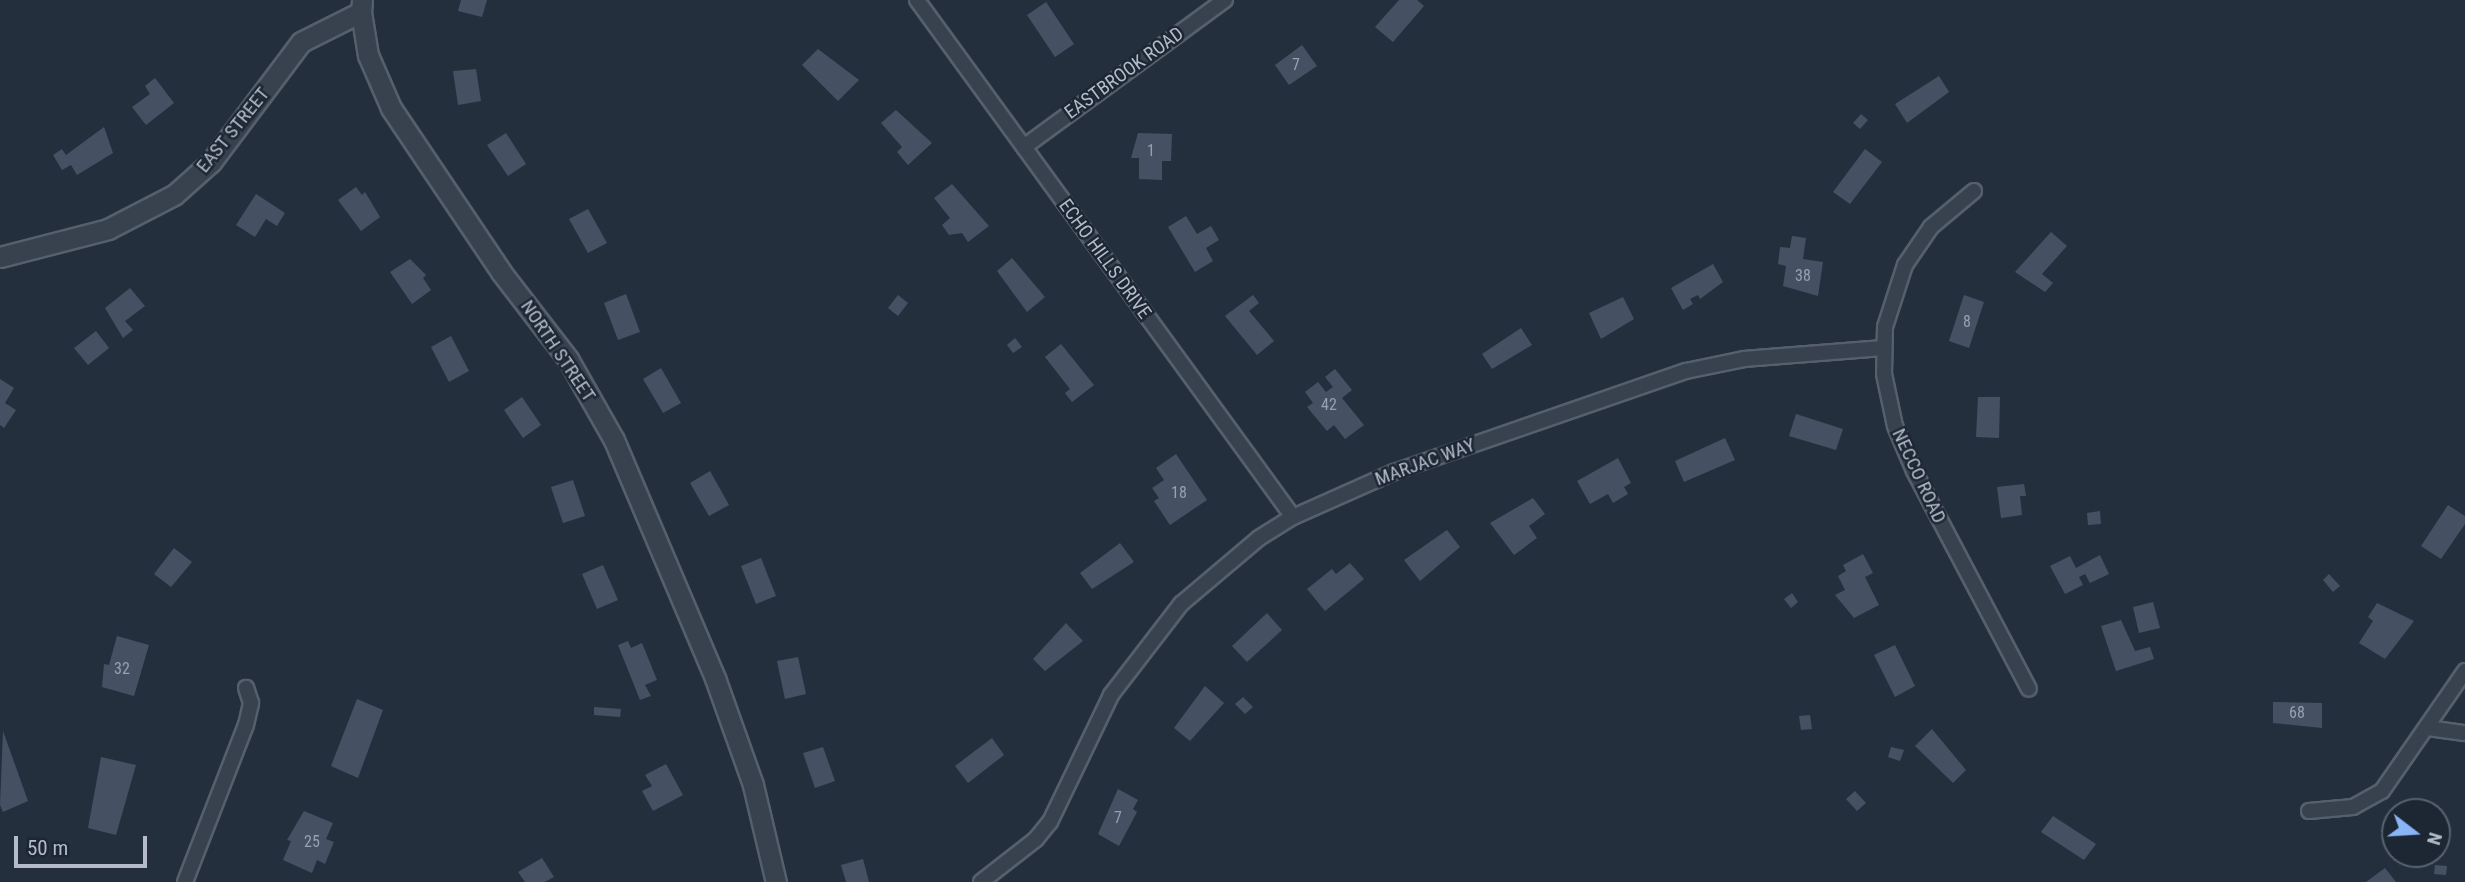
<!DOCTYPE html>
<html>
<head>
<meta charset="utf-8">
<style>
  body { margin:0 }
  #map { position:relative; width:2465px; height:882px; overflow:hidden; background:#242f3e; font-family:"Roboto Condensed",sans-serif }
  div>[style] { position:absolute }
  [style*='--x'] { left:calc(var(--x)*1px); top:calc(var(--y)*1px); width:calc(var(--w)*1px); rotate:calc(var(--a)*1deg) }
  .building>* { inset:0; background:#455162 }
  .roads { filter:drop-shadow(2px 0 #565f6c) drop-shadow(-2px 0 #565f6c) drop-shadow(0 2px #565f6c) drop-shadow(0 -2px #565f6c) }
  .minor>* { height:14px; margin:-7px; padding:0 7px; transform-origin:7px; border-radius:7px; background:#38414e }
  .tertiary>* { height:19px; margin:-9.5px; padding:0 9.5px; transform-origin:9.5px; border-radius:9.5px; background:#38414e }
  span { translate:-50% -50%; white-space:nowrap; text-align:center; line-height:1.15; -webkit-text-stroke:5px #1d2633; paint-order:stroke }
  .number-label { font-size:16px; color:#98a1af }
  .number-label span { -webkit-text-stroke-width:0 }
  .street-label { font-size:19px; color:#b4bcc9 }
  .north { position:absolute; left:2381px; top:798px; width:70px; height:70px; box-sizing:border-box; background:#1d2633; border:2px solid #59626f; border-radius:50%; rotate:107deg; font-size:19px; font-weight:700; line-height:28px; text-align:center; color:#b4bcc9 }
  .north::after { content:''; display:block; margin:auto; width:24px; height:32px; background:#8ab4f8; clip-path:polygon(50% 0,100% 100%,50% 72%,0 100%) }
  .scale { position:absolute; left:14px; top:836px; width:133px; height:32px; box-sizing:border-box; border:4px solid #b4bcc9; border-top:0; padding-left:9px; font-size:21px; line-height:24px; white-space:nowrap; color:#b4bcc9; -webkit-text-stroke:5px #1d2633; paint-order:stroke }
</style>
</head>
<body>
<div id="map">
  <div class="building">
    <i style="clip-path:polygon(461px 0,487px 0,482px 17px,458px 11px)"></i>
    <i style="clip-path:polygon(1399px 0,1417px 0,1424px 6px,1393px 42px,1375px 27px)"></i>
    <i style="clip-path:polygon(1046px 2px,1074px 44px,1055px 57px,1027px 15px)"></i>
    <i style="clip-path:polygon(1302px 45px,1317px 66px,1289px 85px,1275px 65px)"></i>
    <i style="clip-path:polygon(818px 49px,859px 80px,838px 101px,802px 65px)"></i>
    <i style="clip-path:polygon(476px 69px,481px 101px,458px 105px,453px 71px)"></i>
    <i style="clip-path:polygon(1939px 76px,1949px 92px,1907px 123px,1895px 104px)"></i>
    <i style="clip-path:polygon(155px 78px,174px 103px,146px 125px,132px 107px,150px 94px,145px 86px)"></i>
    <i style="clip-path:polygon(896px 110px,932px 143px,908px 165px,897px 152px,902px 147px,881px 123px)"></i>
    <i style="clip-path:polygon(1861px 114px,1868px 120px,1860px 129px,1853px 123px)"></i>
    <i style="clip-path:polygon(104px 127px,113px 153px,77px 175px,71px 165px,62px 170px,53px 155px,62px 149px,66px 155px)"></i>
    <i style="clip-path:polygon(506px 133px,526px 164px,508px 176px,487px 145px)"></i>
    <i style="clip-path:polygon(1138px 133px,1172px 134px,1171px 161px,1162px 161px,1162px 180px,1139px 179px,1139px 158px,1131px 158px)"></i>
    <i style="clip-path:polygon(1865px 149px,1882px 162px,1850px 204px,1833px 192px)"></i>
    <i style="clip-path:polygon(952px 184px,989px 226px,968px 242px,962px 233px,949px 235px,942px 225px,950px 218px,934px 198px)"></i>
    <i style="clip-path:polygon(356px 187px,362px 195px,365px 192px,380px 217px,361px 231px,338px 200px)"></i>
    <i style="clip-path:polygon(256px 194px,285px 213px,277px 226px,266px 219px,255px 237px,236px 225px)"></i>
    <i style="clip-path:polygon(588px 209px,607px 243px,588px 253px,569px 219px)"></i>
    <i style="clip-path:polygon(1186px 216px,1197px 234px,1211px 226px,1219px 240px,1206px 248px,1213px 261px,1195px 272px,1168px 227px)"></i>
    <i style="clip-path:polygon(2051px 232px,2067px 246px,2042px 274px,2053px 283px,2045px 292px,2015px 272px)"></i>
    <i style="clip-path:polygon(1792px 236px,1806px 238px,1803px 259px,1823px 262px,1818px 296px,1783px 286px,1786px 266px,1778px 264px,1780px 247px,1790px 248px)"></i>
    <i style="clip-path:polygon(1012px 258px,1045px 297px,1027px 312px,997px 271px)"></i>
    <i style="clip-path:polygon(410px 259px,426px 275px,423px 278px,431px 290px,412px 304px,390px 272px)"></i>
    <i style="clip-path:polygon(1713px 264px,1723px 282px,1700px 299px,1698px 295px,1690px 299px,1693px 304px,1683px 310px,1671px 288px)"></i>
    <i style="clip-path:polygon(130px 288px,145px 306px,125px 321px,133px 330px,123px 338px,105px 308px)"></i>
    <i style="clip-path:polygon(626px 294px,640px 332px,618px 340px,604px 303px)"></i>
    <i style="clip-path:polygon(898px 295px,908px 303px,898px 316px,888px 308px)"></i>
    <i style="clip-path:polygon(1253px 295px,1259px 303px,1249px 311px,1274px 341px,1257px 355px,1225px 316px)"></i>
    <i style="clip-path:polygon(1964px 295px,1984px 302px,1969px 348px,1949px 341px)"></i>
    <i style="clip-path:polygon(1623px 297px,1634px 319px,1601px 339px,1589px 313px)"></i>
    <i style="clip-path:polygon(1521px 328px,1532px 345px,1492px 369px,1482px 354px)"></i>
    <i style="clip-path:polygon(96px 331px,109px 348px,88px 365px,74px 348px)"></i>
    <i style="clip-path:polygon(451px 336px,469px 371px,449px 382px,431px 347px)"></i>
    <i style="clip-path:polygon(1015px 338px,1022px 347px,1013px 353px,1007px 345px)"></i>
    <i style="clip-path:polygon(1061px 344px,1094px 385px,1072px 402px,1065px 393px,1070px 389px,1045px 357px)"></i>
    <i style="clip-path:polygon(661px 368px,681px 403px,663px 413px,643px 379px)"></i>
    <i style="clip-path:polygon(1335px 369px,1352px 390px,1342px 398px,1364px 425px,1345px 439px,1334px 425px,1327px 431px,1307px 407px,1313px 403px,1305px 392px,1318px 382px,1326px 392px,1333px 387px,1325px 377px)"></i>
    <i style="clip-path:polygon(0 379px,14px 388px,5px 403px,16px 410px,4px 428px,0 425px)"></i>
    <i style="clip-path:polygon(522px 397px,541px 425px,523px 438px,504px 410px)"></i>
    <i style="clip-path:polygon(1978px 397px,2000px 397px,1999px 438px,1976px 437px)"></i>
    <i style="clip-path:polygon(1796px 414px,1843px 429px,1836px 450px,1789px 436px)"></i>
    <i style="clip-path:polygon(1725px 438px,1735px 460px,1684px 482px,1675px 461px)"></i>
    <i style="clip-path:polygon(1176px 454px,1207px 500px,1170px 525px,1154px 501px,1159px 498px,1152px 488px,1164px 480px,1156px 468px)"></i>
    <i style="clip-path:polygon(1618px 458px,1631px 483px,1624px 487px,1628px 494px,1613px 503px,1608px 494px,1590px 504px,1577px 481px)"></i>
    <i style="clip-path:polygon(710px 471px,729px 505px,709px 516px,690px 483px)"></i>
    <i style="clip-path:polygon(573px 480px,585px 516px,563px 523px,551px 487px)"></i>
    <i style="clip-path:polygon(2024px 484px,2026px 496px,2020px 496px,2022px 515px,2001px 518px,1997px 487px)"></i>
    <i style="clip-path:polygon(1533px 498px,1545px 514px,1529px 526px,1537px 538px,1514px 555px,1490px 523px)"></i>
    <i style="clip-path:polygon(2448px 505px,2465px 516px,2465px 524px,2441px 559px,2421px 546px)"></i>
    <i style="clip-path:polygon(2100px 511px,2101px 524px,2088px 525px,2087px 513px)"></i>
    <i style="clip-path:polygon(1447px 530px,1460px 547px,1420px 581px,1404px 560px)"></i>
    <i style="clip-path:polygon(1120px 543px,1134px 562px,1092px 589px,1080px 573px)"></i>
    <i style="clip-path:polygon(174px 548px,192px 562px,171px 587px,154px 574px)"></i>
    <i style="clip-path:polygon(1863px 554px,1873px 573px,1865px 577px,1879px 605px,1854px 618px,1835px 595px,1845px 590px,1838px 576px,1846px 571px,1843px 565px)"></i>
    <i style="clip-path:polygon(2100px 555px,2109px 574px,2090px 583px,2085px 574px,2079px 577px,2083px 585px,2065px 594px,2050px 566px,2070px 556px,2076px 568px)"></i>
    <i style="clip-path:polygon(761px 558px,776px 596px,756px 604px,741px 566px)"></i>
    <i style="clip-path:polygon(1350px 563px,1364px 579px,1325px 611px,1307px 589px,1332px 569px,1336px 574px)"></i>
    <i style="clip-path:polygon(603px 565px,618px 600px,597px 609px,582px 574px)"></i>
    <i style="clip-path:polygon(2329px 574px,2340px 586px,2333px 592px,2323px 580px)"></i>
    <i style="clip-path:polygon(1792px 593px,1798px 602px,1791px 608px,1784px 599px)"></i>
    <i style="clip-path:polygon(2153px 602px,2160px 628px,2139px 633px,2133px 607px)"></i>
    <i style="clip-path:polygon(2377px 603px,2414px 621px,2385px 659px,2359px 643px,2373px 621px,2368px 617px)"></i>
    <i style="clip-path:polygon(1267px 613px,1282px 630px,1247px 662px,1232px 646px)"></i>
    <i style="clip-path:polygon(2121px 620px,2135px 651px,2150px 647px,2154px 659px,2116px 671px,2101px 626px)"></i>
    <i style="clip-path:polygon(1066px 623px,1083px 641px,1045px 671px,1033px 659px)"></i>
    <i style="clip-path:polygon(117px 636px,149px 645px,134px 696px,102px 687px,104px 664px,109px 665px)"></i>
    <i style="clip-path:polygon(628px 641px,631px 648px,642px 643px,657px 680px,645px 685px,651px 696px,640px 700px,618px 645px)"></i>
    <i style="clip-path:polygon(1895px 645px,1915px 686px,1895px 697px,1874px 655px)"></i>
    <i style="clip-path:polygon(798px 657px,806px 694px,785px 699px,777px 661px)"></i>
    <i style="clip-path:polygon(1205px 686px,1224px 703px,1190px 741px,1174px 728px)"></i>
    <i style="clip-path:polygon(1243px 697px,1253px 707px,1245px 714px,1235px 704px)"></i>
    <i style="clip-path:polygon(357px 699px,383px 710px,358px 778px,331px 766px)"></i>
    <i style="clip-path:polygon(2273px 702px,2322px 703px,2322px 728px,2273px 723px)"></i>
    <i style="clip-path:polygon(594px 707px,621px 709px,620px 717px,594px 715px)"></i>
    <i style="clip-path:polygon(1810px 715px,1812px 729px,1801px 730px,1799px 716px)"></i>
    <i style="clip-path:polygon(1932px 729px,1966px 770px,1953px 783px,1915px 746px)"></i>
    <i style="clip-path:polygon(3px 731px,28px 801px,3px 812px,0 805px)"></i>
    <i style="clip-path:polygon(992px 738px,1004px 755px,968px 783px,955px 766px)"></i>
    <i style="clip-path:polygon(823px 747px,835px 781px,815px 788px,803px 753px)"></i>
    <i style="clip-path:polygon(1891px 747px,1904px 750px,1900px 761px,1888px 757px)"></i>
    <i style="clip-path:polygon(101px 757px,136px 765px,116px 835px,88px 828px)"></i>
    <i style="clip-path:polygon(666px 764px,683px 795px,653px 811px,642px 791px,652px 786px,645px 775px)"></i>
    <i style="clip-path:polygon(1118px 789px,1138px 800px,1133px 809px,1137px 812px,1119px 846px,1098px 834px)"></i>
    <i style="clip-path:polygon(1855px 791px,1866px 803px,1857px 811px,1846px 799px)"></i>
    <i style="clip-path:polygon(304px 811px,333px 823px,326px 839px,334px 842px,325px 864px,317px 860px,312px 873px,283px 860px,291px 841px,287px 840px)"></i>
    <i style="clip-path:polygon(2053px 816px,2096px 844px,2084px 860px,2041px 832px)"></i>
    <i style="clip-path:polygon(542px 858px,554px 877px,545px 882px,525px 882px,518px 872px)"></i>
    <i style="clip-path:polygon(863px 859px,869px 882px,846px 882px,841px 865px)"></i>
    <i style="clip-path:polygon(2435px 865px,2447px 866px,2446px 875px,2434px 874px)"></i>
    <i style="clip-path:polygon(2385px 868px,2396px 882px,2366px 882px)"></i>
  </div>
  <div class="roads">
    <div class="minor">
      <i style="--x:917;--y:0;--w:639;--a:53.97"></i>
      <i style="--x:1024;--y:147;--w:249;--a:-36.2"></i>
      <i style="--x:1974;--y:191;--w:56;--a:140.1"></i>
      <i style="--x:1931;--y:227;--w:46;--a:124.4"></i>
      <i style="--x:1905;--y:265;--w:65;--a:107.9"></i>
      <i style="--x:1885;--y:327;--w:47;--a:91.2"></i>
      <i style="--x:1884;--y:374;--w:53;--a:78.1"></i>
      <i style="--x:1895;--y:426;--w:49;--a:67.1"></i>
      <i style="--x:1914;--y:471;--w:246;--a:62.2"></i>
      <i style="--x:2428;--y:728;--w:37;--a:8"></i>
      <i style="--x:2309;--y:811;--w:44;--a:-5.2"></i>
      <i style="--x:2353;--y:807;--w:33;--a:-29"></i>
      <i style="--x:2382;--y:791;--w:146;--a:-55.3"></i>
      <i style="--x:185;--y:882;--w:168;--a:-68.8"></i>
      <i style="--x:246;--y:725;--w:23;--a:-77"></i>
      <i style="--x:251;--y:703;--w:16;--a:-108"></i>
      <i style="--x:981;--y:882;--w:70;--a:-38"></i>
      <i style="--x:1036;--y:839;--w:22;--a:-51"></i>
      <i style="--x:1050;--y:822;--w:141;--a:-64.3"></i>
      <i style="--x:1111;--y:695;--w:115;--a:-52.4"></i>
      <i style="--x:1181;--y:604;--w:102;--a:-40.2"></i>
      <i style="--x:1259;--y:538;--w:40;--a:-32"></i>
      <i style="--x:1293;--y:517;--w:111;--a:-24"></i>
      <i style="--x:1394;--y:472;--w:309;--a:-19.1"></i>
      <i style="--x:1686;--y:371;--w:59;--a:-11.7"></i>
      <i style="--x:1744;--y:359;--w:139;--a:-4.5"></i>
    </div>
    <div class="tertiary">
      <i style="--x:361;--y:12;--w:44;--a:80.8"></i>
      <i style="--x:368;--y:55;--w:58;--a:66.5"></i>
      <i style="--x:391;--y:108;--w:197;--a:56.1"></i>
      <i style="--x:501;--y:272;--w:110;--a:52.4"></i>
      <i style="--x:568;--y:359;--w:93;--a:60.4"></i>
      <i style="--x:614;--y:440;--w:259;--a:67"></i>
      <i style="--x:715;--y:678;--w:114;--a:70.4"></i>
      <i style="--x:753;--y:785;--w:100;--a:76.7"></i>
      <i style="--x:0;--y:257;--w:112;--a:-14.5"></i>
      <i style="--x:108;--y:229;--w:74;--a:-27.3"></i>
      <i style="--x:174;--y:195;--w:50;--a:-41.7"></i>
      <i style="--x:211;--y:162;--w:150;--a:-53.1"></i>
      <i style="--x:301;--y:42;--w:67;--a:-26.6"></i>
      <i style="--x:361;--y:12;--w:11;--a:-85"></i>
    </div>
  </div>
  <div class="number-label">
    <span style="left:1296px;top:65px">7</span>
    <span style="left:1151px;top:151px">1</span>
    <span style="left:1803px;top:276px">38</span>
    <span style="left:1967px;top:322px">8</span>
    <span style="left:1329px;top:405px">42</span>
    <span style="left:1179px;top:493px">18</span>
    <span style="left:122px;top:669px">32</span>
    <span style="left:2297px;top:713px">68</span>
    <span style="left:1118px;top:818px">7</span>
    <span style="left:312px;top:842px">25</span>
  </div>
  <div class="street-label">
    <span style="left:1124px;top:73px;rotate:-36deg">EASTBROOK ROAD</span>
    <span style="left:233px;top:130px;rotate:-51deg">EAST STREET</span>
    <span style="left:1105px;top:259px;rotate:54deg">ECHO HILLS DRIVE</span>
    <span style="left:558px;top:351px;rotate:56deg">NORTH STREET</span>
    <span style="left:1425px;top:462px;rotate:-20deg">MARJAC WAY</span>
    <span style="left:1919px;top:476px;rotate:65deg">NECCO ROAD</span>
  </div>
  <div class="north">N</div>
  <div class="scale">50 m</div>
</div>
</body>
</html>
